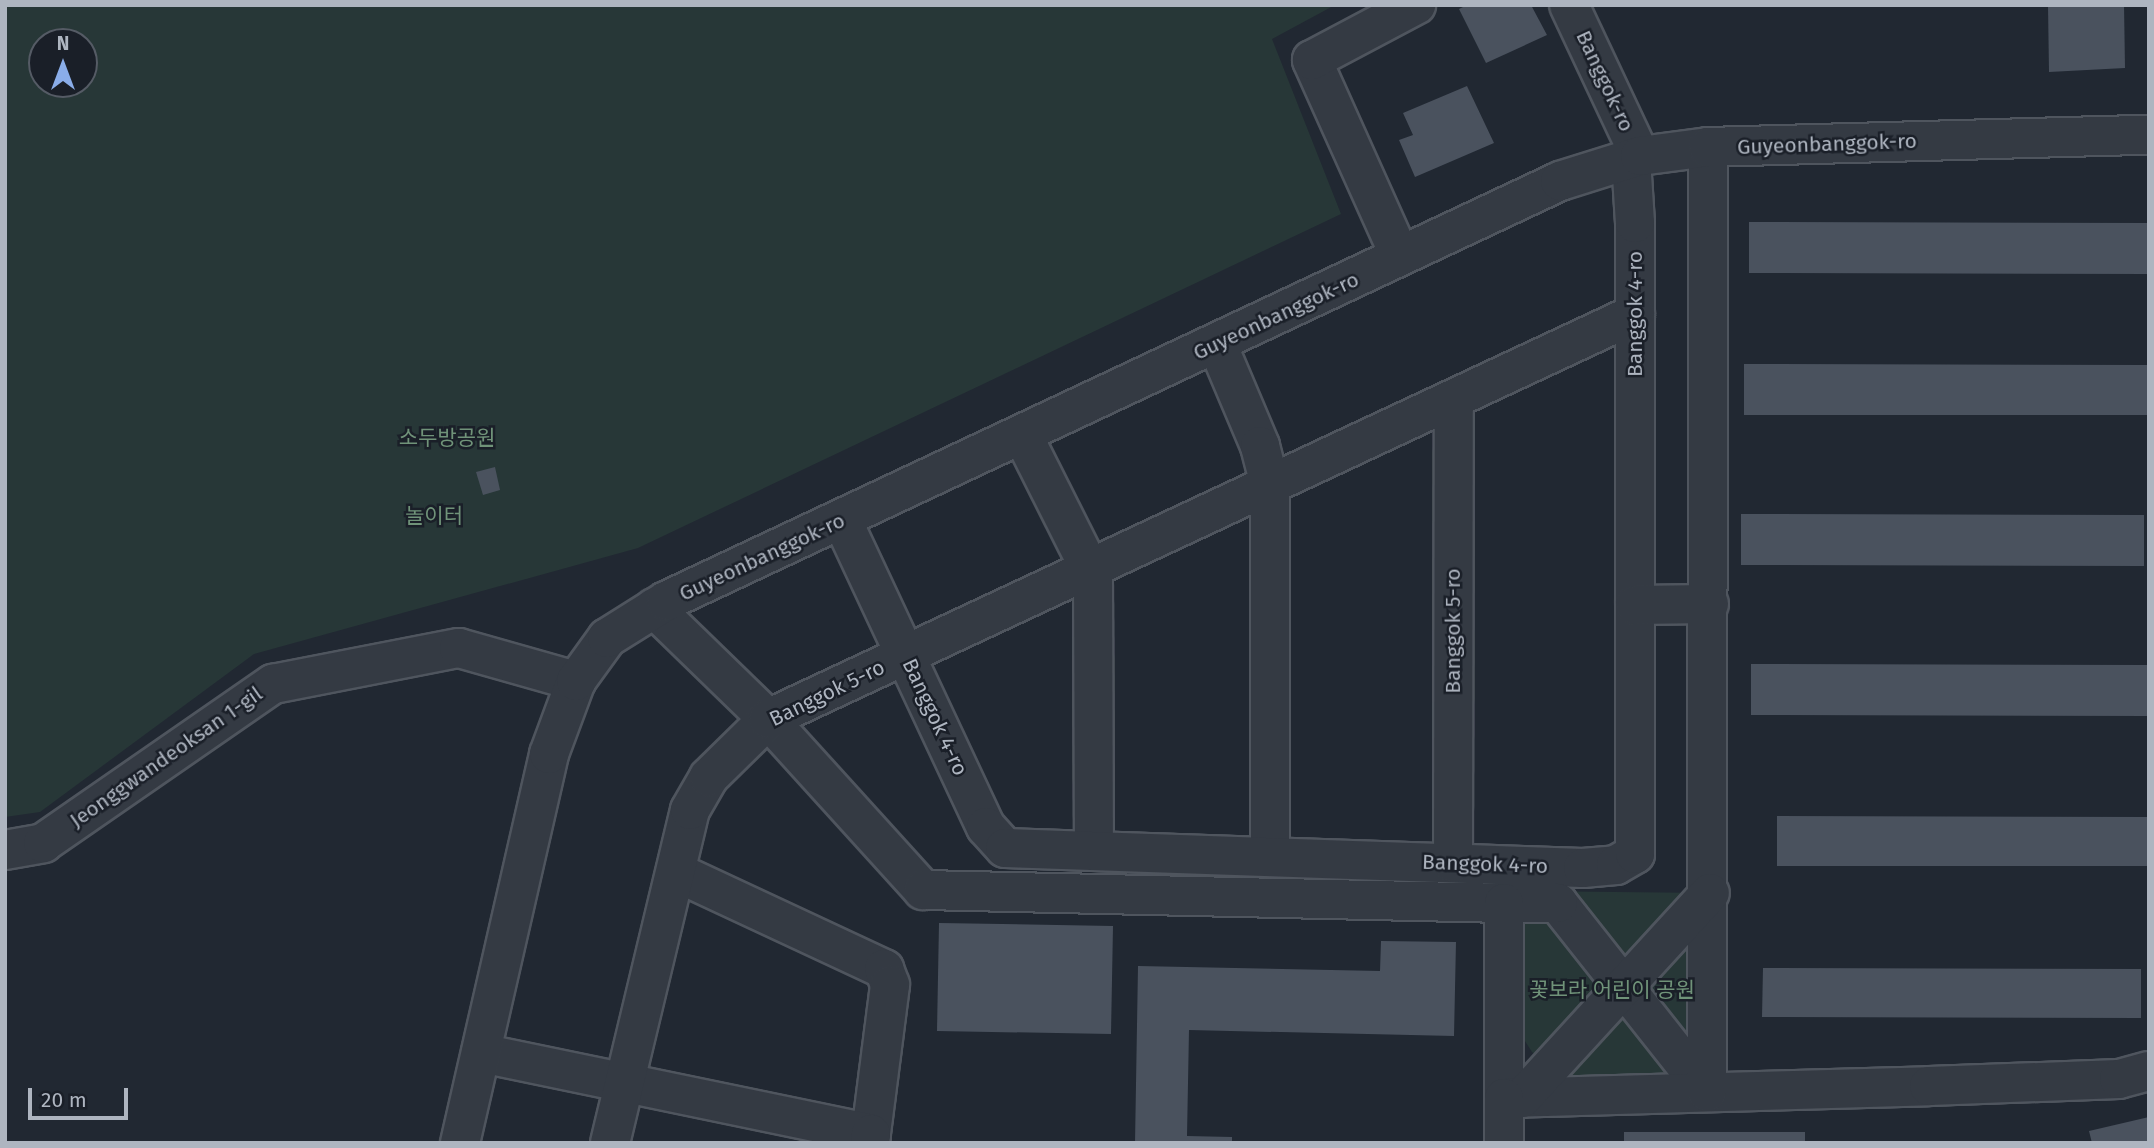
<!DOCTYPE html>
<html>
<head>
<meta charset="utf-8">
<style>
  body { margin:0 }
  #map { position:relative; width:2154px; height:1148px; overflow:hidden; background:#212832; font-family:"Fira Sans","Noto Sans KR",sans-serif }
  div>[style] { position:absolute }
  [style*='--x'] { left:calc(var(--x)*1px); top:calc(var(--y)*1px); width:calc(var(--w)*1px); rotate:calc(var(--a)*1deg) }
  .green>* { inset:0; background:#273737 }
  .building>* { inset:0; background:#4a525e }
  .roads { filter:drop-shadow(2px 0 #4f555e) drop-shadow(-2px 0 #4f555e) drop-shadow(0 2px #4f555e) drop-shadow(0 -2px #4f555e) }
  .minor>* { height:38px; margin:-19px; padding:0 19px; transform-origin:19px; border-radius:19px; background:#343a43 }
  span { translate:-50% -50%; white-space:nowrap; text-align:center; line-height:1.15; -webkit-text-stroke:5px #1a1f28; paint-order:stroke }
  .street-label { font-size:21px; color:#aeb5c0 }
  .park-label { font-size:21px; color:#709379 }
  .frame { position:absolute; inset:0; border:7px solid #aeb5c0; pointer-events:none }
  .north { position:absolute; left:28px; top:28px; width:70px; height:70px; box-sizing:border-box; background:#1a1f28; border:2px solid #555b65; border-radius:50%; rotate:0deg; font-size:19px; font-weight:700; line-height:28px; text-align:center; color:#aeb5c0 }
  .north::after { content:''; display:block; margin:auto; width:24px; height:32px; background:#8aade9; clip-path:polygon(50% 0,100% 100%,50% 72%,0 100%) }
  .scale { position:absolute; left:28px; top:1088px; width:100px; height:32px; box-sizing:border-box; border:4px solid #aeb5c0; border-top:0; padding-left:9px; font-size:21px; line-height:24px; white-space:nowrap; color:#aeb5c0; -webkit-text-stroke:5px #1a1f28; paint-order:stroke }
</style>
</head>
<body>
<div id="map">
  <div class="green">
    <i style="clip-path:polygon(evenodd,5px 5px,1335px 5px,1272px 39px,1341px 214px,638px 548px,254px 654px,40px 812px,5px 817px,5px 5px,42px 42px,84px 42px,84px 84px,42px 84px,42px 42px)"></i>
    <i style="clip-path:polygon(1516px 891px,1710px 893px,1707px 1092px,1575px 1085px,1532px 1052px,1516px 1027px)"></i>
  </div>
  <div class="building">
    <i style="clip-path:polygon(1467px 5px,1531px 5px,1547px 35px,1486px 63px,1459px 9px)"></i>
    <i style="clip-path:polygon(2048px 5px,2124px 5px,2125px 68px,2049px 72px)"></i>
    <i style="clip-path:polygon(1467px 86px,1494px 143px,1415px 177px,1399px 140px,1413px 135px,1403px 113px)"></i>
    <i style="clip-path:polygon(1749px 222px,2149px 223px,2149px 274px,1749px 273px)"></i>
    <i style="clip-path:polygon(1744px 364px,2147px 365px,2147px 415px,1744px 415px)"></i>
    <i style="clip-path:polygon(495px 467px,500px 490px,483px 495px,476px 472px)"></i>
    <i style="clip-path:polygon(1741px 514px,2144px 515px,2144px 566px,1741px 565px)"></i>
    <i style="clip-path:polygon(1751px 664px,2149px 665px,2149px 716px,1751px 715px)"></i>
    <i style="clip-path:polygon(1777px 816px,2149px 817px,2149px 866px,1777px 866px)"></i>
    <i style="clip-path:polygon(939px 923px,1113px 926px,1111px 1034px,937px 1031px)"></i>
    <i style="clip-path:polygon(1381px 941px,1456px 942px,1454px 1036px,1189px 1030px,1187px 1136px,1232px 1137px,1232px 1143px,1135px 1143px,1138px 966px,1380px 971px)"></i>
    <i style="clip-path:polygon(1763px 968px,2141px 969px,2141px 1018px,1762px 1017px)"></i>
    <i style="clip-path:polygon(2149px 1117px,2149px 1143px,2092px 1143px,2089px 1131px)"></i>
    <i style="clip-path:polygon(1624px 1132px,1805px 1132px,1805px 1143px,1624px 1143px)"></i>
  </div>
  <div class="roads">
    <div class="minor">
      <i style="--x:1569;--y:5;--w:167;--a:64.8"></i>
      <i style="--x:1400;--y:256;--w:215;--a:-114.2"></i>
      <i style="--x:1312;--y:60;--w:118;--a:-27.9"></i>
      <i style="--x:1217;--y:344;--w:111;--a:67.1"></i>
      <i style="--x:1260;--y:446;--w:40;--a:75.6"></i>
      <i style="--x:1270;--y:485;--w:371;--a:90"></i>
      <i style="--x:1023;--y:436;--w:156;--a:63.3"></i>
      <i style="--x:1093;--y:575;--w:276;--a:89.8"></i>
      <i style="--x:842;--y:520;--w:339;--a:64.9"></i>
      <i style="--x:986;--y:827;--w:28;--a:48"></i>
      <i style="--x:1005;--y:848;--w:578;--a:1.98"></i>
      <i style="--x:1583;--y:868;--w:33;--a:-5"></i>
      <i style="--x:1616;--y:865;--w:22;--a:-30"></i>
      <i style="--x:1635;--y:854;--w:631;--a:-90"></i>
      <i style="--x:1635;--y:223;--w:64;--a:-93.6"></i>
      <i style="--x:1635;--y:605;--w:74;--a:-0.8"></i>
      <i style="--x:654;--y:608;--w:159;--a:44.2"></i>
      <i style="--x:768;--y:719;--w:231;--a:47.8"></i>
      <i style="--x:923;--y:890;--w:581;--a:1.28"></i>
      <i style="--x:5;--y:850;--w:39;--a:-10"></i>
      <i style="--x:43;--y:843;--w:280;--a:-34.7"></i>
      <i style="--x:273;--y:684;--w:189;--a:-11"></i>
      <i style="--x:459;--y:648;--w:122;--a:15.8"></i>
      <i style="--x:1453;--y:863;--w:464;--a:-89.9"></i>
      <i style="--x:676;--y:872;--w:230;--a:25"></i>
      <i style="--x:884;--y:969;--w:17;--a:69"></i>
      <i style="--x:890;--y:985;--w:150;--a:97.3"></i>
      <i style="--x:481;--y:1053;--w:398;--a:11.7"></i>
      <i style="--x:871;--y:1134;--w:9;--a:96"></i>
      <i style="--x:1707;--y:1092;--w:241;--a:-128.3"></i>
      <i style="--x:1558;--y:903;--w:54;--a:180"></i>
      <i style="--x:1504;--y:903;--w:195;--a:90"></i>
      <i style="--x:1504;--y:1098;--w:40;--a:-1.4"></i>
      <i style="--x:1544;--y:1097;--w:385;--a:-1.6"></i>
      <i style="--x:1929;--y:1086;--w:190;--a:-2.1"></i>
      <i style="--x:2119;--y:1079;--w:31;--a:-15"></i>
      <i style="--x:1707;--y:1092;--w:945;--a:-89.94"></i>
      <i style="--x:1522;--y:1098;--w:278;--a:-47.5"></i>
      <i style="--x:460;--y:1143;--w:399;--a:-77.1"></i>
      <i style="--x:549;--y:754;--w:78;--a:-69.7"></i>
      <i style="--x:576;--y:681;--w:53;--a:-54.2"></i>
      <i style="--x:607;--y:638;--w:70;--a:-32.1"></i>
      <i style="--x:666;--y:601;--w:988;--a:-25.16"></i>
      <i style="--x:1560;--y:181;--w:84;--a:-17.4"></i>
      <i style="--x:1640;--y:156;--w:69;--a:-7.5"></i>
      <i style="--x:1708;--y:147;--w:441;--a:-1.6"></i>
      <i style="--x:610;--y:1143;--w:342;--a:-76.5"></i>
      <i style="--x:690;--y:810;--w:38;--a:-60"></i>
      <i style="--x:709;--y:777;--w:83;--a:-44.5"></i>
      <i style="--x:768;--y:719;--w:957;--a:-25.04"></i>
      <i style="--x:1504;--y:1143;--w:45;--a:-90"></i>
    </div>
  </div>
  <div class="street-label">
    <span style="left:1605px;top:81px;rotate:65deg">Banggok-ro</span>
    <span style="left:1827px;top:144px;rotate:-2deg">Guyeonbanggok-ro</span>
    <span style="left:1635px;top:314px;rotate:-90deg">Banggok 4-ro</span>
    <span style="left:1276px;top:316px;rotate:-25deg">Guyeonbanggok-ro</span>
    <span style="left:762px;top:557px;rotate:-25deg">Guyeonbanggok-ro</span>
    <span style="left:1453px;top:631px;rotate:-90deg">Banggok 5-ro</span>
    <span style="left:827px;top:693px;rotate:-26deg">Banggok 5-ro</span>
    <span style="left:935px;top:717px;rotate:65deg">Banggok 4-ro</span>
    <span style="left:166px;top:757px;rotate:-35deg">Jeonggwandeoksan 1-gil</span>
    <span style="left:1485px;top:864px;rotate:2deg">Banggok 4-ro</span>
  </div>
  <div class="park-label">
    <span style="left:447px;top:438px">소두방공원</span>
    <span style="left:434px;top:516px">놀이터</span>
    <span style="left:1612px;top:990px">꽃보라 어린이 공원</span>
  </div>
  <div class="frame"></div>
  <div class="north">N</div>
  <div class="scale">20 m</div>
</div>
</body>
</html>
